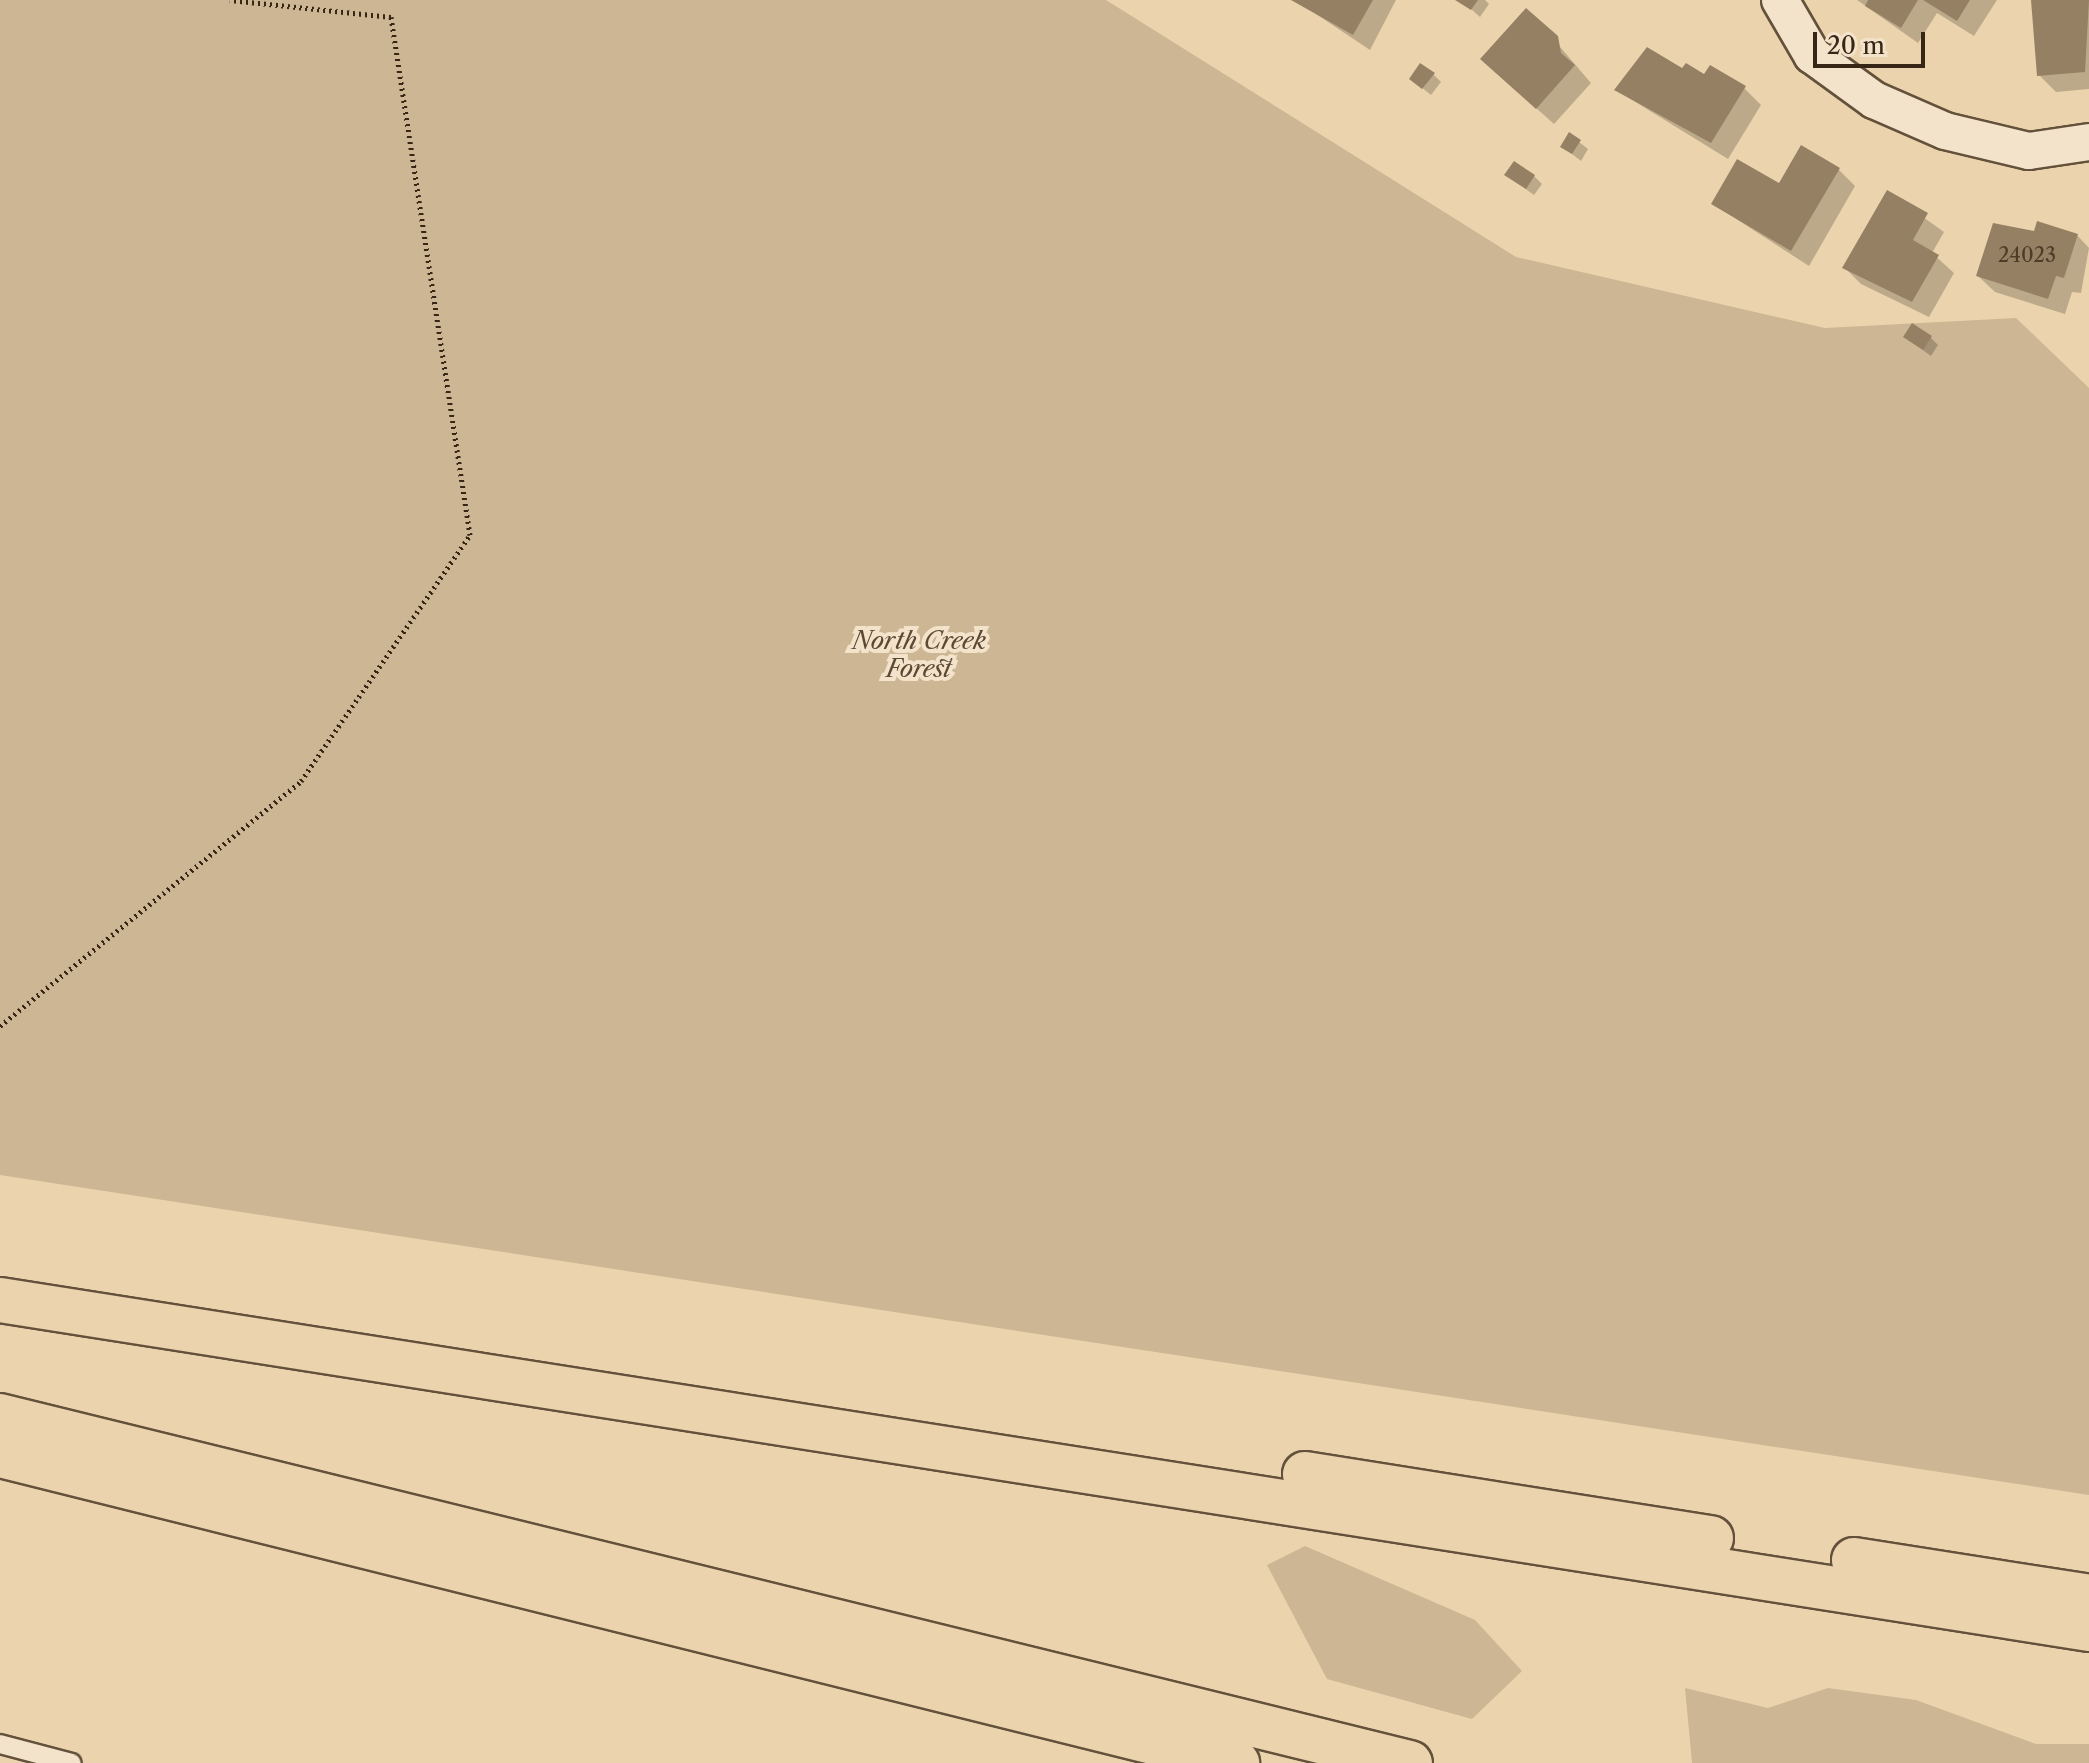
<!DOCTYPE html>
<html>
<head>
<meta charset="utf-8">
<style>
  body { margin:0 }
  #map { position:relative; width:2089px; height:1763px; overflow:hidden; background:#ebd4ad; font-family:"Libre Caslon Text",serif }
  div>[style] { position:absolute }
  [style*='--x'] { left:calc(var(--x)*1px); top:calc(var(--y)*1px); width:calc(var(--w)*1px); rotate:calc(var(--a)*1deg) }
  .green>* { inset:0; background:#ccb693 }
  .shadow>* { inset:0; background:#0003 }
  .building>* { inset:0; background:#958064 }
  .path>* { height:5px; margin-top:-2.5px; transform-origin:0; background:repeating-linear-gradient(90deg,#372515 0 2px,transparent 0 6px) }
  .roads { filter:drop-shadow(2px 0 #64513b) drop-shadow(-2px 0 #64513b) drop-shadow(0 2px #64513b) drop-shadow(0 -2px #64513b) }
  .lane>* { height:18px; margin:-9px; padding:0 9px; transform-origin:9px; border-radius:9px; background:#f2e3ca }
  .street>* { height:36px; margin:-18px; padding:0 18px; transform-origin:18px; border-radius:18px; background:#f2e3ca }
  .highway>* { height:44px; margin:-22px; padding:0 22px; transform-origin:22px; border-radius:22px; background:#ebd4ad }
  span { translate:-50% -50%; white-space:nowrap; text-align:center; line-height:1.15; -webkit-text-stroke:8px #f2e3ca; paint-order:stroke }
  .number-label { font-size:20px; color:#4e3c29 }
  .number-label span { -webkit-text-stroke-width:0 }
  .park-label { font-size:24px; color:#5c4934; font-style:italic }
  .scale { position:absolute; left:1813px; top:32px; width:112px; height:36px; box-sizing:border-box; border:4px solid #372515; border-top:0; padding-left:10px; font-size:24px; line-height:28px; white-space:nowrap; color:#372515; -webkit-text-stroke:6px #f2e3ca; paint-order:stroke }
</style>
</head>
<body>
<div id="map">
  <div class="green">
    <i style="clip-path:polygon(0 0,1106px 0,1516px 257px,1825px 328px,2016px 318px,2089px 388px,2089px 1495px,0 1175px)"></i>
    <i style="clip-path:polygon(1305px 1546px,1475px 1620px,1522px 1671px,1472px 1719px,1327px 1679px,1267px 1565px)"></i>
    <i style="clip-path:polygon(1685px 1688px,1768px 1708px,1828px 1688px,1916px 1700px,2036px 1744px,2089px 1744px,2089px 1763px,1692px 1763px)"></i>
  </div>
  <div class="shadow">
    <i style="clip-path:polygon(1295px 0,1396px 0,1370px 50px)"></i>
    <i style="clip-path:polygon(1461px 0,1485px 0,1489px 4px,1480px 17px)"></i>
    <i style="clip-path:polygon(1857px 0,1997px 0,1974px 36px,1937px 13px,1918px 43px)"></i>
    <i style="clip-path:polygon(2033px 0,2089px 0,2089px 89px,2056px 92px,2039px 75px)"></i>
    <i style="clip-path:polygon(1543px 27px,1591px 83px,1554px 124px,1500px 76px)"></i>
    <i style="clip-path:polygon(1433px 74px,1441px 82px,1431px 95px,1411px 79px)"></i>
    <i style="clip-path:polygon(1705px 77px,1744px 88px,1761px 105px,1728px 159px,1616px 90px)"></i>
    <i style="clip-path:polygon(1570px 135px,1588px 149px,1581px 161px,1563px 147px)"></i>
    <i style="clip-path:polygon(1838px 169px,1855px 186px,1809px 266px,1713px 204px)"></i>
    <i style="clip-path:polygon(1506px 175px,1534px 176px,1542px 184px,1534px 195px)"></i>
    <i style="clip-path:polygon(1888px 192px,1944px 232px,1932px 253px,1954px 273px,1929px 317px,1861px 284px,1845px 268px)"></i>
    <i style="clip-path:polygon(2035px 233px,2077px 235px,2089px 248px,2081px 293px,2072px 292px,2065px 314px,1995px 292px,1978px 276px)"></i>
    <i style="clip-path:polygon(1905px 337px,1930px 337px,1938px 345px,1931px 356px)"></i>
  </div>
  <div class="building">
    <i style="clip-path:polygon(1291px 0,1373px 0,1353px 35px)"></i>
    <i style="clip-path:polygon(1455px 0,1478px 0,1471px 10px)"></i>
    <i style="clip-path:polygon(1868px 0,1918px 0,1901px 28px,1865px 6px)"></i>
    <i style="clip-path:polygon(1923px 0,1970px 0,1957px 21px)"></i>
    <i style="clip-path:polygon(2031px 0,2089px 0,2085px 72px,2037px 76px)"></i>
    <i style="clip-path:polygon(1526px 8px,1558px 36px,1561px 53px,1575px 65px,1536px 109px,1480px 59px)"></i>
    <i style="clip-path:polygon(1647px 47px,1682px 68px,1686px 63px,1704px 74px,1710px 65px,1746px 86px,1711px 143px,1614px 90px)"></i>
    <i style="clip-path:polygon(1420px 63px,1435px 73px,1422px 89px,1409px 79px)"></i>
    <i style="clip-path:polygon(1569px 132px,1581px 140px,1572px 154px,1560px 147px)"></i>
    <i style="clip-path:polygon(1801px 145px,1840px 168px,1791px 251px,1711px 204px,1737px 159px,1779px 183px)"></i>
    <i style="clip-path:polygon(1514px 161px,1535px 175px,1526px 189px,1504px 175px)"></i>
    <i style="clip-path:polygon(1887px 190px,1928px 213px,1913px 240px,1939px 255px,1912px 302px,1842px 268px)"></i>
    <i style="clip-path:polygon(2037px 221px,2078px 234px,2064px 278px,2056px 276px,2048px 299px,1976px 276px,1993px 223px,2034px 231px)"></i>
    <i style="clip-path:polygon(1912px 323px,1932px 336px,1923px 350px,1903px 337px)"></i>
  </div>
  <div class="path">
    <i style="--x:0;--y:1026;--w:388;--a:-39.1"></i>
    <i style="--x:301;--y:781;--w:298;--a:-55.5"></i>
    <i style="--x:470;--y:535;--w:524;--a:-98.67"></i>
    <i style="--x:391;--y:17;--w:162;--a:-174"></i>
  </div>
  <div class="roads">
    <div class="lane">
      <i style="--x:0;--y:1744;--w:74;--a:14.8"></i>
    </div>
    <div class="street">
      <i style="--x:1780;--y:0;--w:64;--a:59.8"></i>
      <i style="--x:1812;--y:55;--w:77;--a:36"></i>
      <i style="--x:1874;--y:100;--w:77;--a:23.6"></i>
      <i style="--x:1945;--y:131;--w:86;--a:13.4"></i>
      <i style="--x:2029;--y:151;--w:61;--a:-8.5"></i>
    </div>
    <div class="highway">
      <i style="--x:0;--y:1300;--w:2115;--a:8.95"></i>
      <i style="--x:0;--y:1416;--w:1452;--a:13.83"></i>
      <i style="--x:0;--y:1455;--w:1275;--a:13.98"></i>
      <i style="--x:1305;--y:1474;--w:411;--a:9"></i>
      <i style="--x:1854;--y:1560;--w:238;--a:8.9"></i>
    </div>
  </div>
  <div class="number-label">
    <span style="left:2027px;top:255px">24023</span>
  </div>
  <div class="park-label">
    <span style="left:919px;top:655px">North Creek<br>Forest</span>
  </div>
  <div class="scale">20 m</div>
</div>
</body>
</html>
